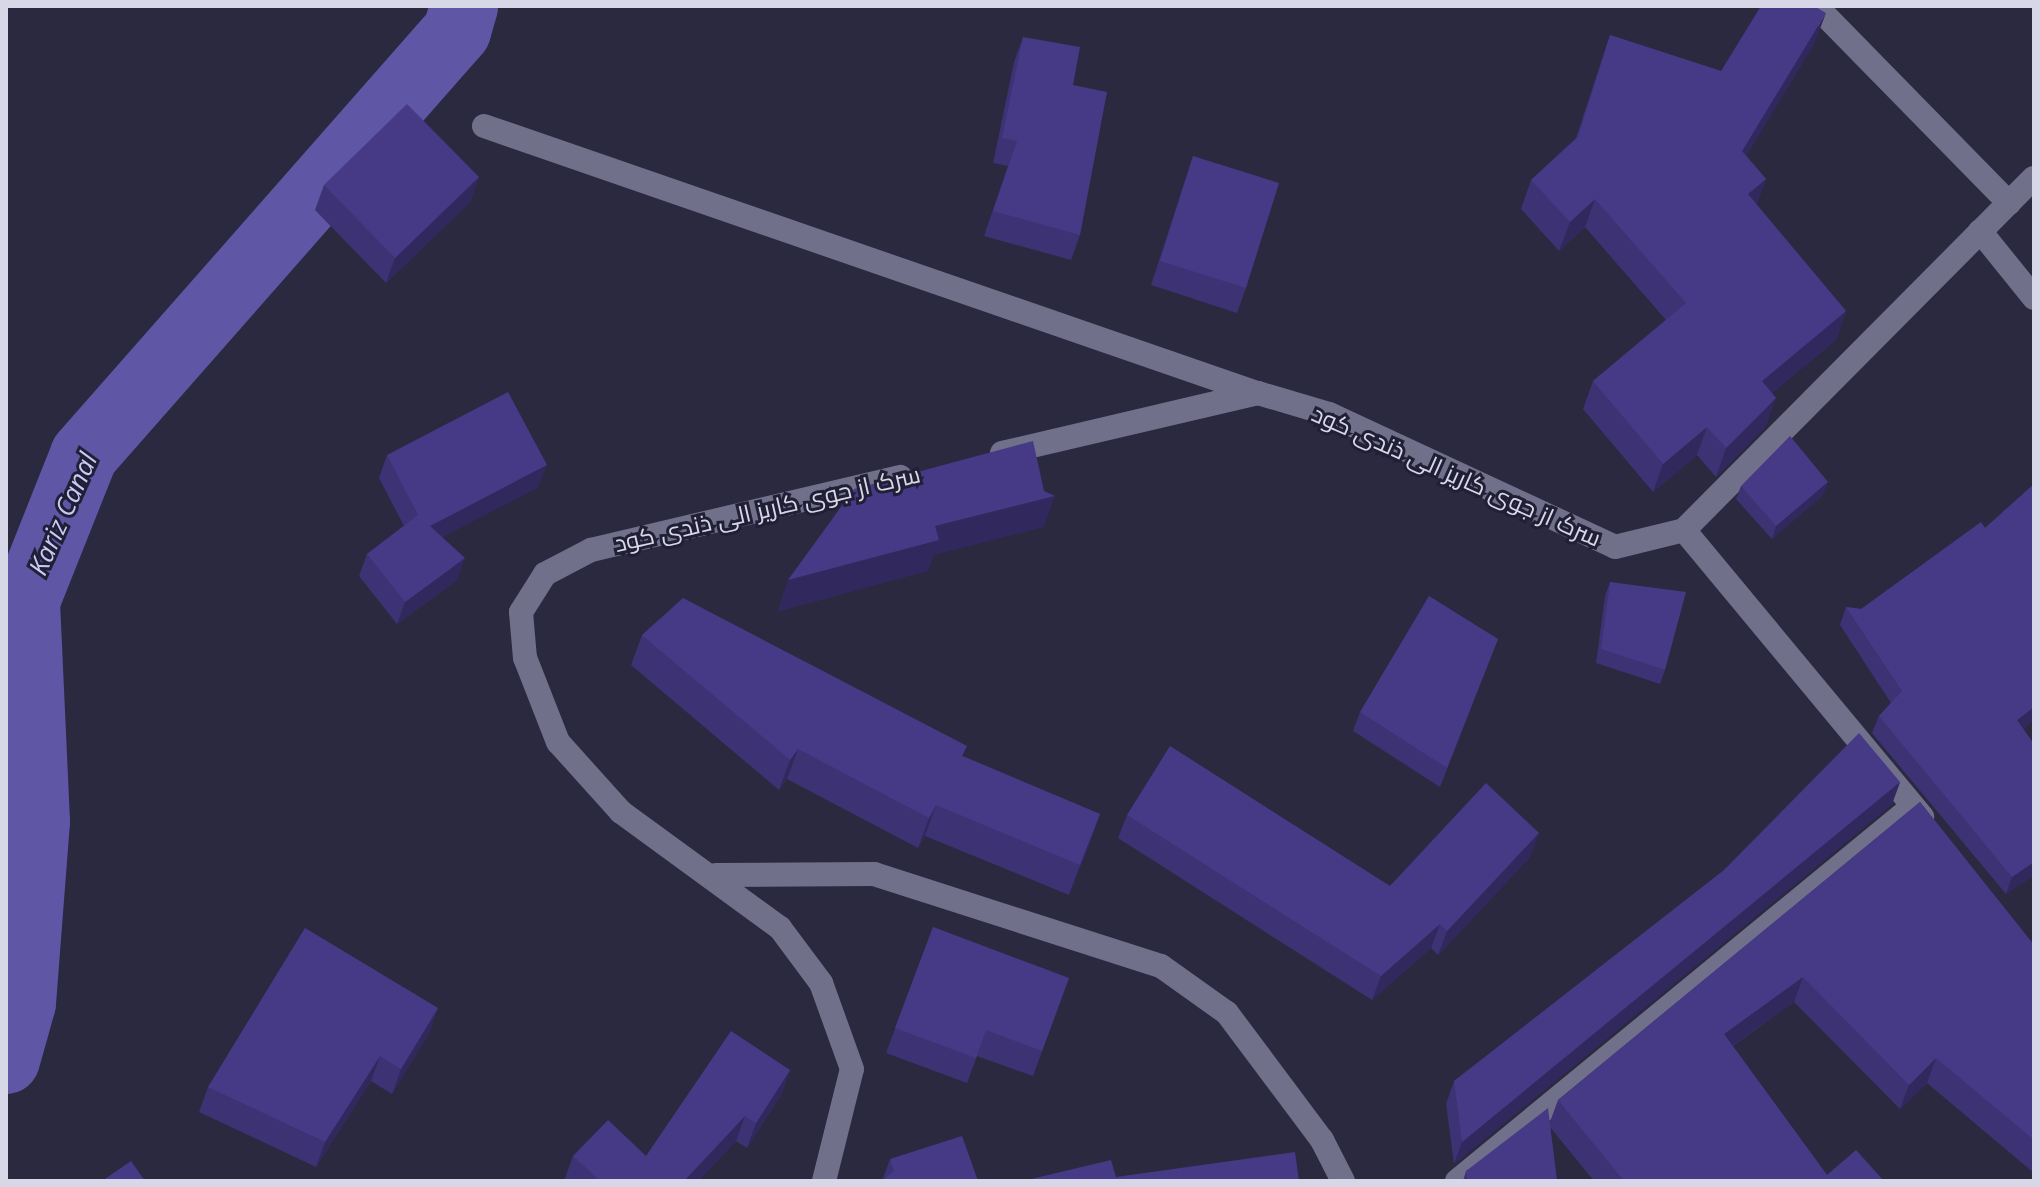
<!DOCTYPE html>
<html>
<head>
<meta charset="utf-8">
<style>
  body { margin:0 }
  #map { position:relative; width:2040px; height:1187px; overflow:hidden; background:#2b2940; font-family:"Open Sans",Cairo,sans-serif }
  div>[style] { position:absolute }
  [style*='--x'] { left:calc(var(--x)*1px); top:calc(var(--y)*1px); width:calc(var(--w)*1px); rotate:calc(var(--a)*1deg) }
  .canal>* { height:68px; margin:-34px; padding:0 34px; transform-origin:34px; border-radius:34px; background:#5f56a6 }
  .minor>* { height:24px; margin:-12px; padding:0 12px; transform-origin:12px; border-radius:12px; background:#71708b }
  .wall>* { inset:0; background:#3c3274 }
  .shaded-wall>* { inset:0; background:#31295e }
  .building>* { inset:0; background:#463a87 }
  span { translate:-50% -50%; white-space:nowrap; text-align:center; line-height:1.15; -webkit-text-stroke:6px #211f36; paint-order:stroke }
  .street-label { font-size:24px; color:#d8d7e7 }
  .water-label { font-size:26px; color:#cbc9f6; font-style:italic }
  .frame { position:absolute; inset:0; border:8px solid #d8d7e7; pointer-events:none }
</style>
</head>
<body>
<div id="map">
  <div class="canal">
    <i style="--x:6;--y:1060;--w:59;--a:-74.3"></i>
    <i style="--x:22;--y:1003;--w:182;--a:-85.6"></i>
    <i style="--x:36;--y:822;--w:221;--a:-92.6"></i>
    <i style="--x:26;--y:601;--w:157;--a:-68.3"></i>
    <i style="--x:84;--y:455;--w:565;--a:-48.66"></i>
    <i style="--x:457;--y:31;--w:26;--a:-74"></i>
  </div>
  <div class="minor">
    <i style="--x:1816;--y:6;--w:276;--a:45.6"></i>
    <i style="--x:484;--y:126;--w:818;--a:19.06"></i>
    <i style="--x:1980;--y:231;--w:86;--a:51.1"></i>
    <i style="--x:1002;--y:453;--w:263;--a:-13.2"></i>
    <i style="--x:1258;--y:393;--w:74;--a:16.5"></i>
    <i style="--x:1329;--y:414;--w:315;--a:24.9"></i>
    <i style="--x:1615;--y:547;--w:71;--a:-13.8"></i>
    <i style="--x:1684;--y:530;--w:496;--a:-45.2"></i>
    <i style="--x:1684;--y:530;--w:373;--a:50.3"></i>
    <i style="--x:716;--y:875;--w:158;--a:-0.4"></i>
    <i style="--x:874;--y:874;--w:301;--a:17.8"></i>
    <i style="--x:1161;--y:966;--w:81;--a:35.5"></i>
    <i style="--x:1227;--y:1013;--w:159;--a:53.2"></i>
    <i style="--x:1322;--y:1140;--w:46;--a:62.9"></i>
    <i style="--x:824;--y:1181;--w:115;--a:-76"></i>
    <i style="--x:852;--y:1069;--w:91;--a:-109.8"></i>
    <i style="--x:821;--y:983;--w:69;--a:-126.7"></i>
    <i style="--x:780;--y:928;--w:197;--a:-143.9"></i>
    <i style="--x:621;--y:812;--w:94;--a:-132"></i>
    <i style="--x:558;--y:742;--w:90;--a:-111.4"></i>
    <i style="--x:525;--y:658;--w:46;--a:-95"></i>
    <i style="--x:521;--y:612;--w:45;--a:-57.7"></i>
    <i style="--x:545;--y:574;--w:52;--a:-27.6"></i>
    <i style="--x:591;--y:550;--w:318;--a:-13.3"></i>
    <i style="--x:1457;--y:1181;--w:590;--a:-39.43"></i>
  </div>
  <div class="wall">
    <i style="clip-path:polygon(1610px 35px,1721px 71px,1815px 42px,1746px 156px,1766px 179px,1756px 205px,1846px 311px,1836px 340px,1772px 393px,1766px 426px,1716px 477px,1697px 455px,1653px 492px,1583px 409px,1593px 381px,1666px 320px,1585px 227px,1559px 251px,1521px 209px,1531px 180px,1576px 138px)"></i>
    <i style="clip-path:polygon(1023px 37px,1073px 85px,1080px 235px,1071px 260px,984px 236px,1008px 166px,993px 163px,1014px 62px)"></i>
    <i style="clip-path:polygon(1193px 156px,1246px 288px,1237px 313px,1151px 285px)"></i>
    <i style="clip-path:polygon(479px 177px,470px 202px,386px 283px,315px 210px,324px 185px)"></i>
    <i style="clip-path:polygon(387px 455px,538px 487px,442px 537px,457px 580px,397px 624px,359px 576px,367px 554px,404px 526px,379px 478px)"></i>
    <i style="clip-path:polygon(2034px 484px,2034px 720px,2023px 729px,2034px 744px,2034px 875px,2006px 894px,1872px 733px,1879px 716px,1891px 703px,1840px 625px,1846px 607px,1861px 609px,1985px 528px)"></i>
    <i style="clip-path:polygon(1741px 486px,1823px 495px,1772px 539px,1736px 499px)"></i>
    <i style="clip-path:polygon(1610px 582px,1665px 670px,1660px 684px,1596px 663px,1605px 596px)"></i>
    <i style="clip-path:polygon(642px 635px,963px 756px,1100px 814px,1069px 895px,925px 836px,918px 848px,787px 779px,779px 790px,631px 665px)"></i>
    <i style="clip-path:polygon(1498px 639px,1440px 787px,1353px 731px,1360px 712px)"></i>
    <i style="clip-path:polygon(1900px 782px,1892px 804px,1454px 1164px,1446px 1104px,1454px 1081px)"></i>
    <i style="clip-path:polygon(1920px 802px,2034px 945px,2034px 1173px,1927px 1083px,1900px 1109px,1794px 1002px,1733px 1046px,1827px 1175px,1884px 1181px,1594px 1181px,1550px 1127px,1557px 1181px,1463px 1181px,1466px 1171px,1550px 1122px,1558px 1100px)"></i>
    <i style="clip-path:polygon(1127px 815px,1390px 886px,1530px 857px,1438px 955px,1431px 948px,1372px 1000px,1118px 838px)"></i>
    <i style="clip-path:polygon(933px 927px,1069px 978px,1033px 1076px,977px 1056px,967px 1083px,886px 1053px)"></i>
    <i style="clip-path:polygon(438px 1008px,429px 1033px,392px 1094px,371px 1081px,316px 1167px,199px 1112px,208px 1087px)"></i>
    <i style="clip-path:polygon(790px 1070px,781px 1095px,747px 1148px,736px 1141px,698px 1181px,564px 1181px,573px 1156px,646px 1156px)"></i>
    <i style="clip-path:polygon(890px 1159px,978px 1181px,882px 1181px)"></i>
  </div>
  <div class="shaded-wall">
    <i style="clip-path:polygon(1826px 13px,1815px 42px,1732px 180px,1742px 151px)"></i>
    <i style="clip-path:polygon(479px 177px,470px 202px,386px 283px,395px 258px)"></i>
    <i style="clip-path:polygon(1766px 179px,1755px 207px,1748px 194px)"></i>
    <i style="clip-path:polygon(1595px 199px,1585px 227px,1559px 251px,1570px 222px)"></i>
    <i style="clip-path:polygon(1846px 311px,1836px 340px,1752px 410px,1762px 381px)"></i>
    <i style="clip-path:polygon(1776px 398px,1766px 426px,1716px 477px,1726px 448px)"></i>
    <i style="clip-path:polygon(1707px 427px,1697px 455px,1653px 492px,1663px 464px)"></i>
    <i style="clip-path:polygon(547px 465px,538px 487px,422px 548px,430px 526px)"></i>
    <i style="clip-path:polygon(1828px 482px,1823px 495px,1772px 539px,1776px 526px)"></i>
    <i style="clip-path:polygon(1055px 496px,1044px 527px,934px 555px,928px 571px,777px 612px,788px 580px,935px 526px)"></i>
    <i style="clip-path:polygon(465px 558px,457px 580px,397px 624px,405px 602px)"></i>
    <i style="clip-path:polygon(2034px 707px,2034px 720px,2011px 738px,2017px 720px)"></i>
    <i style="clip-path:polygon(798px 749px,787px 779px,779px 790px,790px 760px)"></i>
    <i style="clip-path:polygon(1900px 782px,1892px 804px,1454px 1164px,1462px 1142px)"></i>
    <i style="clip-path:polygon(936px 805px,925px 836px,918px 848px,929px 818px)"></i>
    <i style="clip-path:polygon(1100px 814px,1090px 844px,1069px 895px,1080px 865px)"></i>
    <i style="clip-path:polygon(1539px 833px,1530px 857px,1438px 955px,1447px 931px)"></i>
    <i style="clip-path:polygon(2034px 862px,2034px 875px,2006px 894px,2012px 877px)"></i>
    <i style="clip-path:polygon(1440px 924px,1431px 948px,1372px 1000px,1381px 976px)"></i>
    <i style="clip-path:polygon(1803px 977px,1794px 1002px,1715px 1058px,1724px 1034px)"></i>
    <i style="clip-path:polygon(438px 1008px,429px 1033px,392px 1094px,401px 1069px)"></i>
    <i style="clip-path:polygon(380px 1056px,371px 1081px,316px 1167px,325px 1142px)"></i>
    <i style="clip-path:polygon(1936px 1058px,1927px 1083px,1900px 1109px,1909px 1085px)"></i>
    <i style="clip-path:polygon(790px 1070px,781px 1095px,747px 1148px,756px 1123px)"></i>
    <i style="clip-path:polygon(745px 1116px,736px 1141px,698px 1181px,684px 1181px)"></i>
  </div>
  <div class="building">
    <i style="clip-path:polygon(1761px 6px,1814px 6px,1826px 13px,1742px 151px,1766px 179px,1748px 194px,1846px 311px,1762px 381px,1776px 398px,1726px 448px,1707px 427px,1663px 464px,1593px 381px,1686px 303px,1595px 199px,1570px 222px,1531px 180px,1578px 137px,1610px 35px,1721px 71px)"></i>
    <i style="clip-path:polygon(1023px 37px,1080px 47px,1073px 85px,1107px 92px,1080px 235px,993px 211px,1017px 141px,1002px 138px)"></i>
    <i style="clip-path:polygon(407px 104px,479px 177px,395px 258px,324px 185px)"></i>
    <i style="clip-path:polygon(1193px 156px,1279px 183px,1246px 288px,1160px 261px)"></i>
    <i style="clip-path:polygon(508px 392px,547px 465px,430px 526px,465px 558px,405px 602px,367px 554px,418px 515px,387px 455px)"></i>
    <i style="clip-path:polygon(1790px 436px,1828px 482px,1776px 526px,1741px 486px)"></i>
    <i style="clip-path:polygon(1033px 441px,1044px 491px,1055px 496px,935px 526px,939px 540px,788px 580px,854px 489px)"></i>
    <i style="clip-path:polygon(2034px 484px,2034px 707px,2017px 720px,2034px 744px,2034px 862px,2012px 877px,1879px 716px,1902px 691px,1846px 607px,1861px 609px,1981px 522px,1985px 528px)"></i>
    <i style="clip-path:polygon(1610px 582px,1686px 592px,1665px 670px,1601px 649px)"></i>
    <i style="clip-path:polygon(1429px 596px,1498px 639px,1447px 768px,1360px 712px)"></i>
    <i style="clip-path:polygon(683px 598px,967px 746px,962px 756px,1100px 814px,1080px 865px,936px 805px,929px 818px,798px 749px,790px 760px,642px 635px)"></i>
    <i style="clip-path:polygon(1859px 733px,1900px 782px,1462px 1142px,1454px 1081px,1724px 870px)"></i>
    <i style="clip-path:polygon(1170px 746px,1390px 886px,1486px 783px,1539px 833px,1447px 931px,1440px 924px,1381px 976px,1127px 815px)"></i>
    <i style="clip-path:polygon(1920px 802px,2034px 945px,2034px 1140px,1936px 1058px,1909px 1085px,1803px 977px,1724px 1034px,1827px 1175px,1856px 1150px,1884px 1181px,1624px 1181px,1558px 1100px)"></i>
    <i style="clip-path:polygon(933px 927px,1069px 978px,1042px 1051px,986px 1030px,976px 1058px,895px 1028px)"></i>
    <i style="clip-path:polygon(305px 928px,438px 1008px,401px 1069px,380px 1056px,325px 1142px,208px 1087px)"></i>
    <i style="clip-path:polygon(731px 1031px,790px 1070px,756px 1123px,745px 1116px,684px 1181px,600px 1181px,573px 1156px,608px 1120px,646px 1156px)"></i>
    <i style="clip-path:polygon(1548px 1108px,1557px 1181px,1467px 1181px,1466px 1171px)"></i>
    <i style="clip-path:polygon(962px 1136px,978px 1181px,882px 1181px,894px 1171px,890px 1159px)"></i>
    <i style="clip-path:polygon(1295px 1152px,1299px 1181px,1023px 1181px,1111px 1160px,1116px 1177px)"></i>
    <i style="clip-path:polygon(131px 1161px,145px 1181px,102px 1181px)"></i>
  </div>
  <div class="street-label">
    <span style="left:1457px;top:475px;rotate:24deg">سرک از جوی کاریز الی ذندی کود</span>
    <span style="left:767px;top:508px;rotate:-13deg">سرک از جوی کاریز الی ذندی کود</span>
  </div>
  <div class="water-label">
    <span style="left:63px;top:514px;rotate:-66deg">Kariz Canal</span>
  </div>
  <div class="frame"></div>
</div>
</body>
</html>
